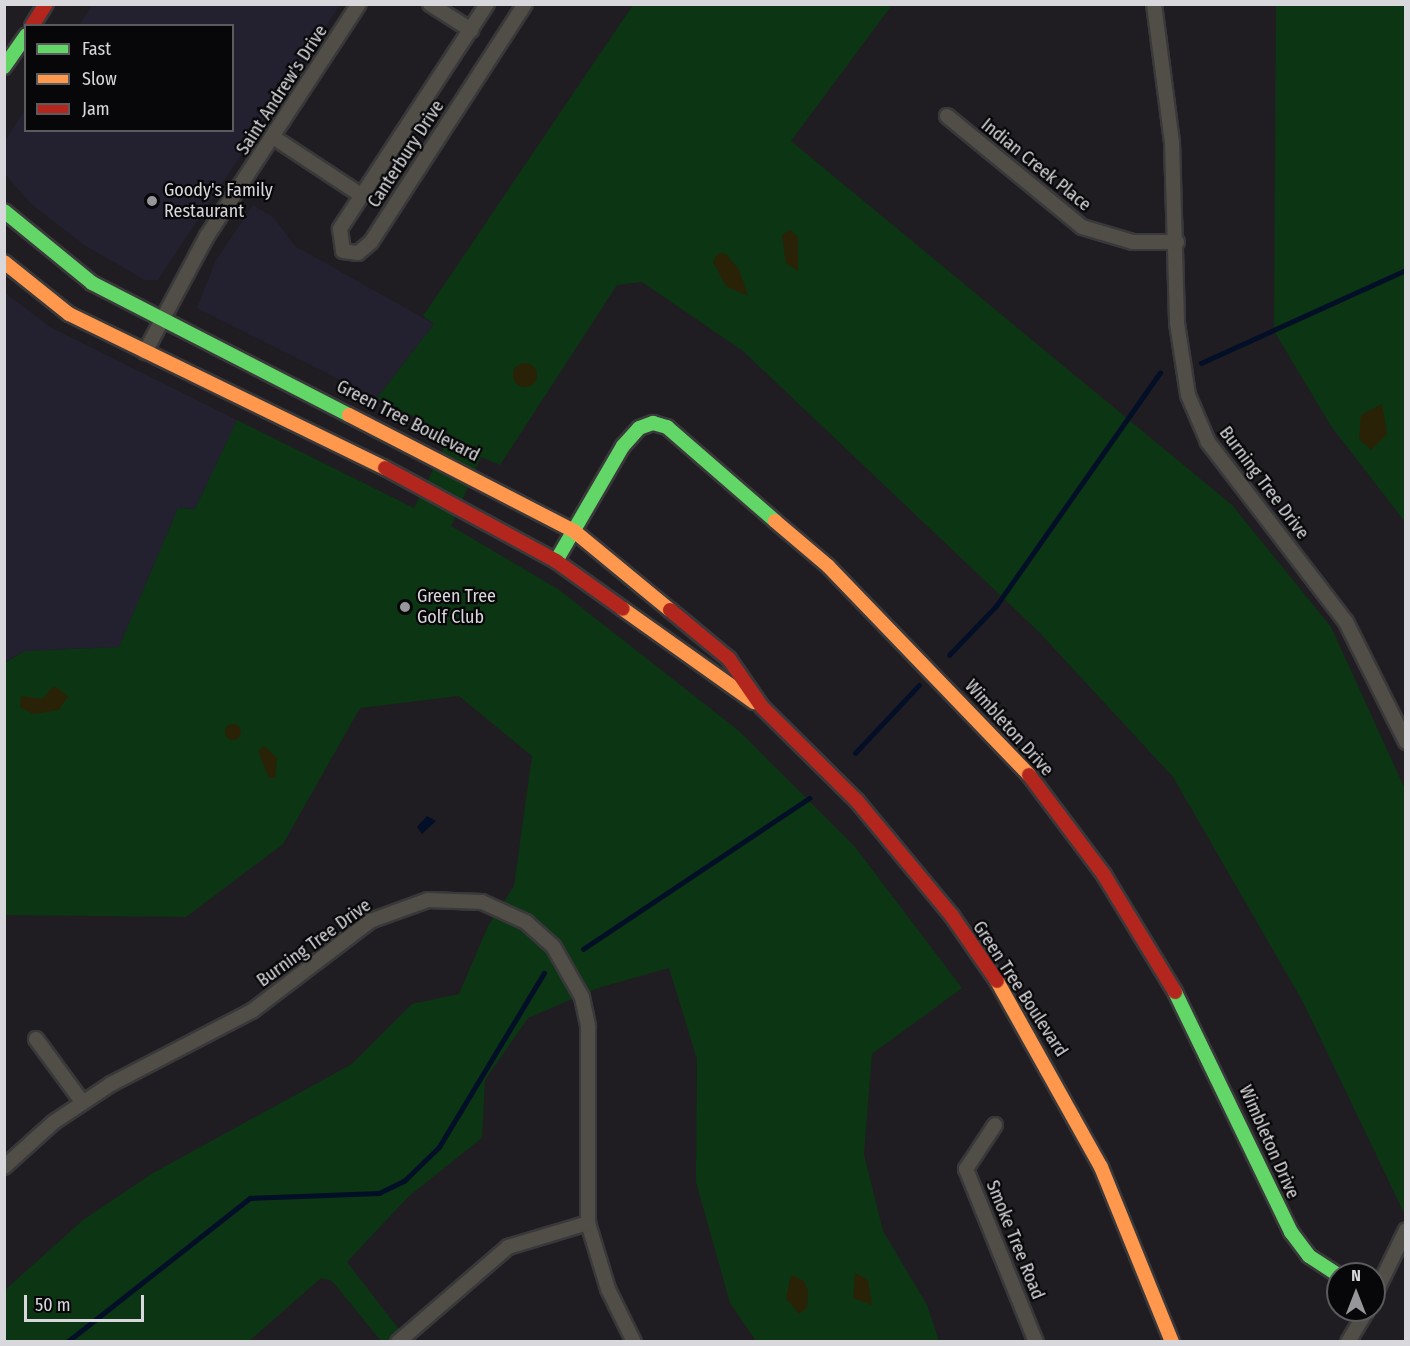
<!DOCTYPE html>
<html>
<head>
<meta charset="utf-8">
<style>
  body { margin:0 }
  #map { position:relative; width:1410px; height:1346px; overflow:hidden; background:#1f1d21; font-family:"Fira Sans Condensed",sans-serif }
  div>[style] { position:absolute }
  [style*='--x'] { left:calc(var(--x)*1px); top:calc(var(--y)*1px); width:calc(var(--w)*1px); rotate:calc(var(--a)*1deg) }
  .commercial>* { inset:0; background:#23202f }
  .green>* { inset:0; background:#0c3513 }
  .sand>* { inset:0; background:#292207 }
  .round { border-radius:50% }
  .water>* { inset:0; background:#030f27 }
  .stream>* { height:4.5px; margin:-2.25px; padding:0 2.25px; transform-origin:2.25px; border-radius:2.25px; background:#030f27 }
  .roads { filter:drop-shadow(2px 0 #39383a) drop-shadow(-2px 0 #39383a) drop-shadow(0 2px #39383a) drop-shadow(0 -2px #39383a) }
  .street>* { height:14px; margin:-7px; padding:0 7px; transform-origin:7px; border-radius:7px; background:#514e47 }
  .fast>* { height:14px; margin:-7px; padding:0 7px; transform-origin:7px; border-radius:7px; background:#63d668 }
  .slow>* { height:14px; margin:-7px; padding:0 7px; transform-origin:7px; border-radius:7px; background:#ff974d }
  .jam>* { height:14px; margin:-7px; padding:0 7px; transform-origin:7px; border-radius:7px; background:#b3261e }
  .dots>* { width:16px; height:16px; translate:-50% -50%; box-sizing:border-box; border:3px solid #070709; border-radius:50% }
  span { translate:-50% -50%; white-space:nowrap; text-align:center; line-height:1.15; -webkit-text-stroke:4.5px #070709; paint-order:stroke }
  .street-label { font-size:18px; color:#d8d7db }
  .poi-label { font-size:18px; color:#d8d7db }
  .left { translate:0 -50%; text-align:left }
  .frame { position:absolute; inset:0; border:6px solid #d8d7db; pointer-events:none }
  .legend { position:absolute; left:24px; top:24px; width:210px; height:108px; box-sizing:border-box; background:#070709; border:2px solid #5b5a5d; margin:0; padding:8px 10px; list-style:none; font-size:18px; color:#d8d7db }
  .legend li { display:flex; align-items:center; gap:12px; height:30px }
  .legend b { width:30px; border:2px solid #5b5a5d }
  .north { position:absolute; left:1326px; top:1262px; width:60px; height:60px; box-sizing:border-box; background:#070709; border:2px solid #5b5a5d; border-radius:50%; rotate:0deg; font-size:16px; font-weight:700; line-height:24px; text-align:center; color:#d8d7db }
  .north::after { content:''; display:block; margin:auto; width:21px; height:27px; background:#97969a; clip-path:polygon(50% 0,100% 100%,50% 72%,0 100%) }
  .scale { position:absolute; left:24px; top:1295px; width:120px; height:27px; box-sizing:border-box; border:3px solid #d8d7db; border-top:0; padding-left:8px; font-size:18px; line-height:21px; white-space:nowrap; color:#d8d7db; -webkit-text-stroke:4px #070709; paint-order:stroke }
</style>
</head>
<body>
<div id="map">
  <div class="commercial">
    <i style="clip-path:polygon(93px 4px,340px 5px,158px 280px,145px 280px,84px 245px,30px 203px,5px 174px,5px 141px,25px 109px,26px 130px,232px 130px,232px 26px,79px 25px)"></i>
    <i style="clip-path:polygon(253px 205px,274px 218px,295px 246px,434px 324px,377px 398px,197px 308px,215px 262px)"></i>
    <i style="clip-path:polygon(4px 292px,50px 327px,237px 420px,195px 509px,178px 508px,119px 647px,24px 651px,5px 662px)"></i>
  </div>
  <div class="green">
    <i style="clip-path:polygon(633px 5px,892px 5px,791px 141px,1232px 505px,1331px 627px,1405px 789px,1405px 1215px,1303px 1002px,1173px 777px,1039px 632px,743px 351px,642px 282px,617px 285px,500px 465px,481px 457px,451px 526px,558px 589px,739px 731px,855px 847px,962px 988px,872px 1054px,864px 1154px,883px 1231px,927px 1305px,939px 1341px,756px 1341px,730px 1303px,696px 1182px,697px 1059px,669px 968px,598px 988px,528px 1018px,485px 1080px,482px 1138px,409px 1196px,347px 1262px,408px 1341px,381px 1341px,332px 1281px,321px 1278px,248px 1342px,5px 1341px,4px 1291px,83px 1220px,153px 1173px,352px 1064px,412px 1004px,459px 994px,488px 926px,514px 886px,532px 756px,459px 696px,360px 708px,283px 844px,186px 917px,5px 915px,5px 663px,24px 651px,119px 647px,178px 508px,195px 509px,237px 420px,414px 508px,450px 435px,377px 398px,434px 324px,423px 316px)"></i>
    <i style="clip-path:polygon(1276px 5px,1405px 5px,1405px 522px,1331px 426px,1274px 331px)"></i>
  </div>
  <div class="sand">
    <i style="clip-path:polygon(790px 230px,798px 237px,798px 271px,786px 263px,782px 235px)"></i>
    <i style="clip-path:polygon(718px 253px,726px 254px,739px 270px,748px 296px,726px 286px,713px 262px)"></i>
    <i class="round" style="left:513px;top:363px;width:24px;height:24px"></i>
    <i style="clip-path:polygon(1382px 404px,1387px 434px,1371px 450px,1359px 439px,1361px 415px)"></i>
    <i style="clip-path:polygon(54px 686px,68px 696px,59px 710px,33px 714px,20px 707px,21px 696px,42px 699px)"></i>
    <i class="round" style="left:225px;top:724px;width:16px;height:16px"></i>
    <i style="clip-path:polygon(264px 746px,277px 758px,275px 778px,269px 778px,258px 751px)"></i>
    <i style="clip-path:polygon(855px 1273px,868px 1280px,872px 1305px,853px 1298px)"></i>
    <i style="clip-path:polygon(791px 1275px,804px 1281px,808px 1291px,807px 1308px,799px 1314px,786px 1298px)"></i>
  </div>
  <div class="water">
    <i style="clip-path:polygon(427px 816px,436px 821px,422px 834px,417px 827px)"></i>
  </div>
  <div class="stream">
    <i style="--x:1201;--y:363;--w:225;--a:-24.4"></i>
    <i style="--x:949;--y:655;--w:68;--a:-46.2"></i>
    <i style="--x:996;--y:606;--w:285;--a:-54.9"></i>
    <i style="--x:855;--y:753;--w:93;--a:-46.7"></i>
    <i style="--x:583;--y:949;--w:272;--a:-33.7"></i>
    <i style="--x:67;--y:1342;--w:233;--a:-38.2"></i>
    <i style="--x:250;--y:1198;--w:129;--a:-2.2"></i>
    <i style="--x:379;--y:1193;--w:28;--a:-26"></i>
    <i style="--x:404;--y:1181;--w:49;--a:-44.2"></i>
    <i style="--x:439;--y:1147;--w:203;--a:-58.9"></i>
  </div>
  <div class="roads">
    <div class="street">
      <i style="--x:430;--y:4;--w:49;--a:32.4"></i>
      <i style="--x:487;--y:4;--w:269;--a:123.2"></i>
      <i style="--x:340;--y:229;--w:22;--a:82"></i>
      <i style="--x:343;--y:251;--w:15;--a:8"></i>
      <i style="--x:358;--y:253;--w:17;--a:-40"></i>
      <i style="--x:371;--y:242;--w:283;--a:-57.1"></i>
      <i style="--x:1154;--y:4;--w:139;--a:82.6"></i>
      <i style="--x:1172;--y:142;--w:181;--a:88.4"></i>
      <i style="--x:1177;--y:323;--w:73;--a:81.3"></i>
      <i style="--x:1188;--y:395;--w:51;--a:66.9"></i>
      <i style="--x:1208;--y:442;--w:227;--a:52.5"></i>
      <i style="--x:1346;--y:622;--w:134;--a:63.4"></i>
      <i style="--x:947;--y:116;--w:175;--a:39.4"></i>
      <i style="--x:1082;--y:227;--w:53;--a:16.4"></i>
      <i style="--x:1133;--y:242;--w:44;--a:0"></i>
      <i style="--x:273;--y:137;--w:105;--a:33.4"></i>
      <i style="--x:145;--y:352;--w:132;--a:-61.9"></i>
      <i style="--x:207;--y:236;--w:277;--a:-56.8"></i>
      <i style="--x:36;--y:1039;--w:79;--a:53.7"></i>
      <i style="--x:995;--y:1125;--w:53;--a:123.4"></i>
      <i style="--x:966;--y:1169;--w:187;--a:68"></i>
      <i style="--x:4;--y:1167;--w:67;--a:-42"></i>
      <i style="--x:54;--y:1122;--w:69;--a:-33.7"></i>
      <i style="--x:111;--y:1084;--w:159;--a:-27.4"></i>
      <i style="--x:252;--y:1011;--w:148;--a:-37.3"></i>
      <i style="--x:370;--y:921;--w:62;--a:-19.9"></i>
      <i style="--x:428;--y:900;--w:54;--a:2.1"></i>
      <i style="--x:482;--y:902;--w:48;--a:24.4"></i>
      <i style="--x:526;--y:922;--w:36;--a:42"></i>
      <i style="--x:553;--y:946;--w:59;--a:60.4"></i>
      <i style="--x:582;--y:997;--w:30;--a:78"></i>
      <i style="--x:588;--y:1026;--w:197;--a:90"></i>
      <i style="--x:588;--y:1223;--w:69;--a:73.1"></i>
      <i style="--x:608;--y:1289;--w:59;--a:63.9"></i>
      <i style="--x:1374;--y:1296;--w:73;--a:-64.1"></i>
      <i style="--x:398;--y:1342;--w:145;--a:-40.8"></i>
      <i style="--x:508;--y:1247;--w:84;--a:-16.7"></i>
      <i style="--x:1348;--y:1342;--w:37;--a:-59"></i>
    </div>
    <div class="fast">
      <i style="--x:4;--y:67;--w:39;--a:-55"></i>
      <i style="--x:4;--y:211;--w:114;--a:39.3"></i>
      <i style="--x:92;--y:283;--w:289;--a:27.2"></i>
      <i style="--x:556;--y:561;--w:133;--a:-59.8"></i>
      <i style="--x:623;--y:446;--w:24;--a:-48"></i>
      <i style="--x:639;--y:428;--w:15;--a:-20"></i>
      <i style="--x:653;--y:423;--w:15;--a:16"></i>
      <i style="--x:667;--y:427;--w:143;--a:41"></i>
      <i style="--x:1175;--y:992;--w:267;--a:64.2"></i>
      <i style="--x:1291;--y:1232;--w:30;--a:53"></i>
      <i style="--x:1309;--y:1256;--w:35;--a:33"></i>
    </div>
    <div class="slow">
      <i style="--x:4;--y:262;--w:83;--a:38.7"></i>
      <i style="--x:69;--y:314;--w:352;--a:26"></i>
      <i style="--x:349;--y:415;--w:253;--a:27.3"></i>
      <i style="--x:574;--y:531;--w:124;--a:39.5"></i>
      <i style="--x:775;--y:521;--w:70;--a:40.3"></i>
      <i style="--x:828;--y:566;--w:290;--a:46.1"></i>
      <i style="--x:623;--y:609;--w:161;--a:35.4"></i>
      <i style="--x:997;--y:981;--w:213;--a:60.8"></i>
      <i style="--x:1101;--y:1167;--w:189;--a:67.9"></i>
    </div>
    <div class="jam">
      <i style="--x:32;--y:26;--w:26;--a:-58"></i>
      <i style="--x:385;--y:468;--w:195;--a:28.5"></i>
      <i style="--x:556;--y:561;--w:82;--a:35.6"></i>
      <i style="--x:670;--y:610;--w:77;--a:39.7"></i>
      <i style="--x:729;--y:659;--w:58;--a:55.5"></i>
      <i style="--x:762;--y:707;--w:134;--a:44.7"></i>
      <i style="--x:857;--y:801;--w:149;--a:50.4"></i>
      <i style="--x:952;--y:916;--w:79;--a:55.3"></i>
      <i style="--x:1029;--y:775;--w:125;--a:53.1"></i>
      <i style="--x:1104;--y:875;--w:137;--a:58.7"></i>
    </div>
  </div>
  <div class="dots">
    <i style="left:152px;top:201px;background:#97969a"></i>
    <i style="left:405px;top:607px;background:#97969a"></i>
  </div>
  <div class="street-label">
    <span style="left:282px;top:90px;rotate:-57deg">Saint Andrew's Drive</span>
    <span style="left:406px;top:154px;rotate:-57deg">Canterbury Drive</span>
    <span style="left:1036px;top:165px;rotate:39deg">Indian Creek Place</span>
    <span style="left:408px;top:421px;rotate:27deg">Green Tree Boulevard</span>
    <span style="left:1264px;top:483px;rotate:53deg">Burning Tree Drive</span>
    <span style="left:1009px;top:728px;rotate:48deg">Wimbleton Drive</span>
    <span style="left:314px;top:943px;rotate:-36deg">Burning Tree Drive</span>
    <span style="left:1020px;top:989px;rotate:57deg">Green Tree Boulevard</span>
    <span style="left:1269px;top:1142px;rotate:66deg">Wimbleton Drive</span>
    <span style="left:1015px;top:1240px;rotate:68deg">Smoke Tree Road</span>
  </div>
  <div class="poi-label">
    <span class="left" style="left:164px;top:201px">Goody's Family<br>Restaurant</span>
    <span class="left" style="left:417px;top:607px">Green Tree<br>Golf Club</span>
  </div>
  <div class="frame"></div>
  <ul class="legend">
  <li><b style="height:8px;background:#63d668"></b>Fast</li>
  <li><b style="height:8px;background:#ff974d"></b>Slow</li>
  <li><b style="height:8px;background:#b3261e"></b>Jam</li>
  </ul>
  <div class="north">N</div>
  <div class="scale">50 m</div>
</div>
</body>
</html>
